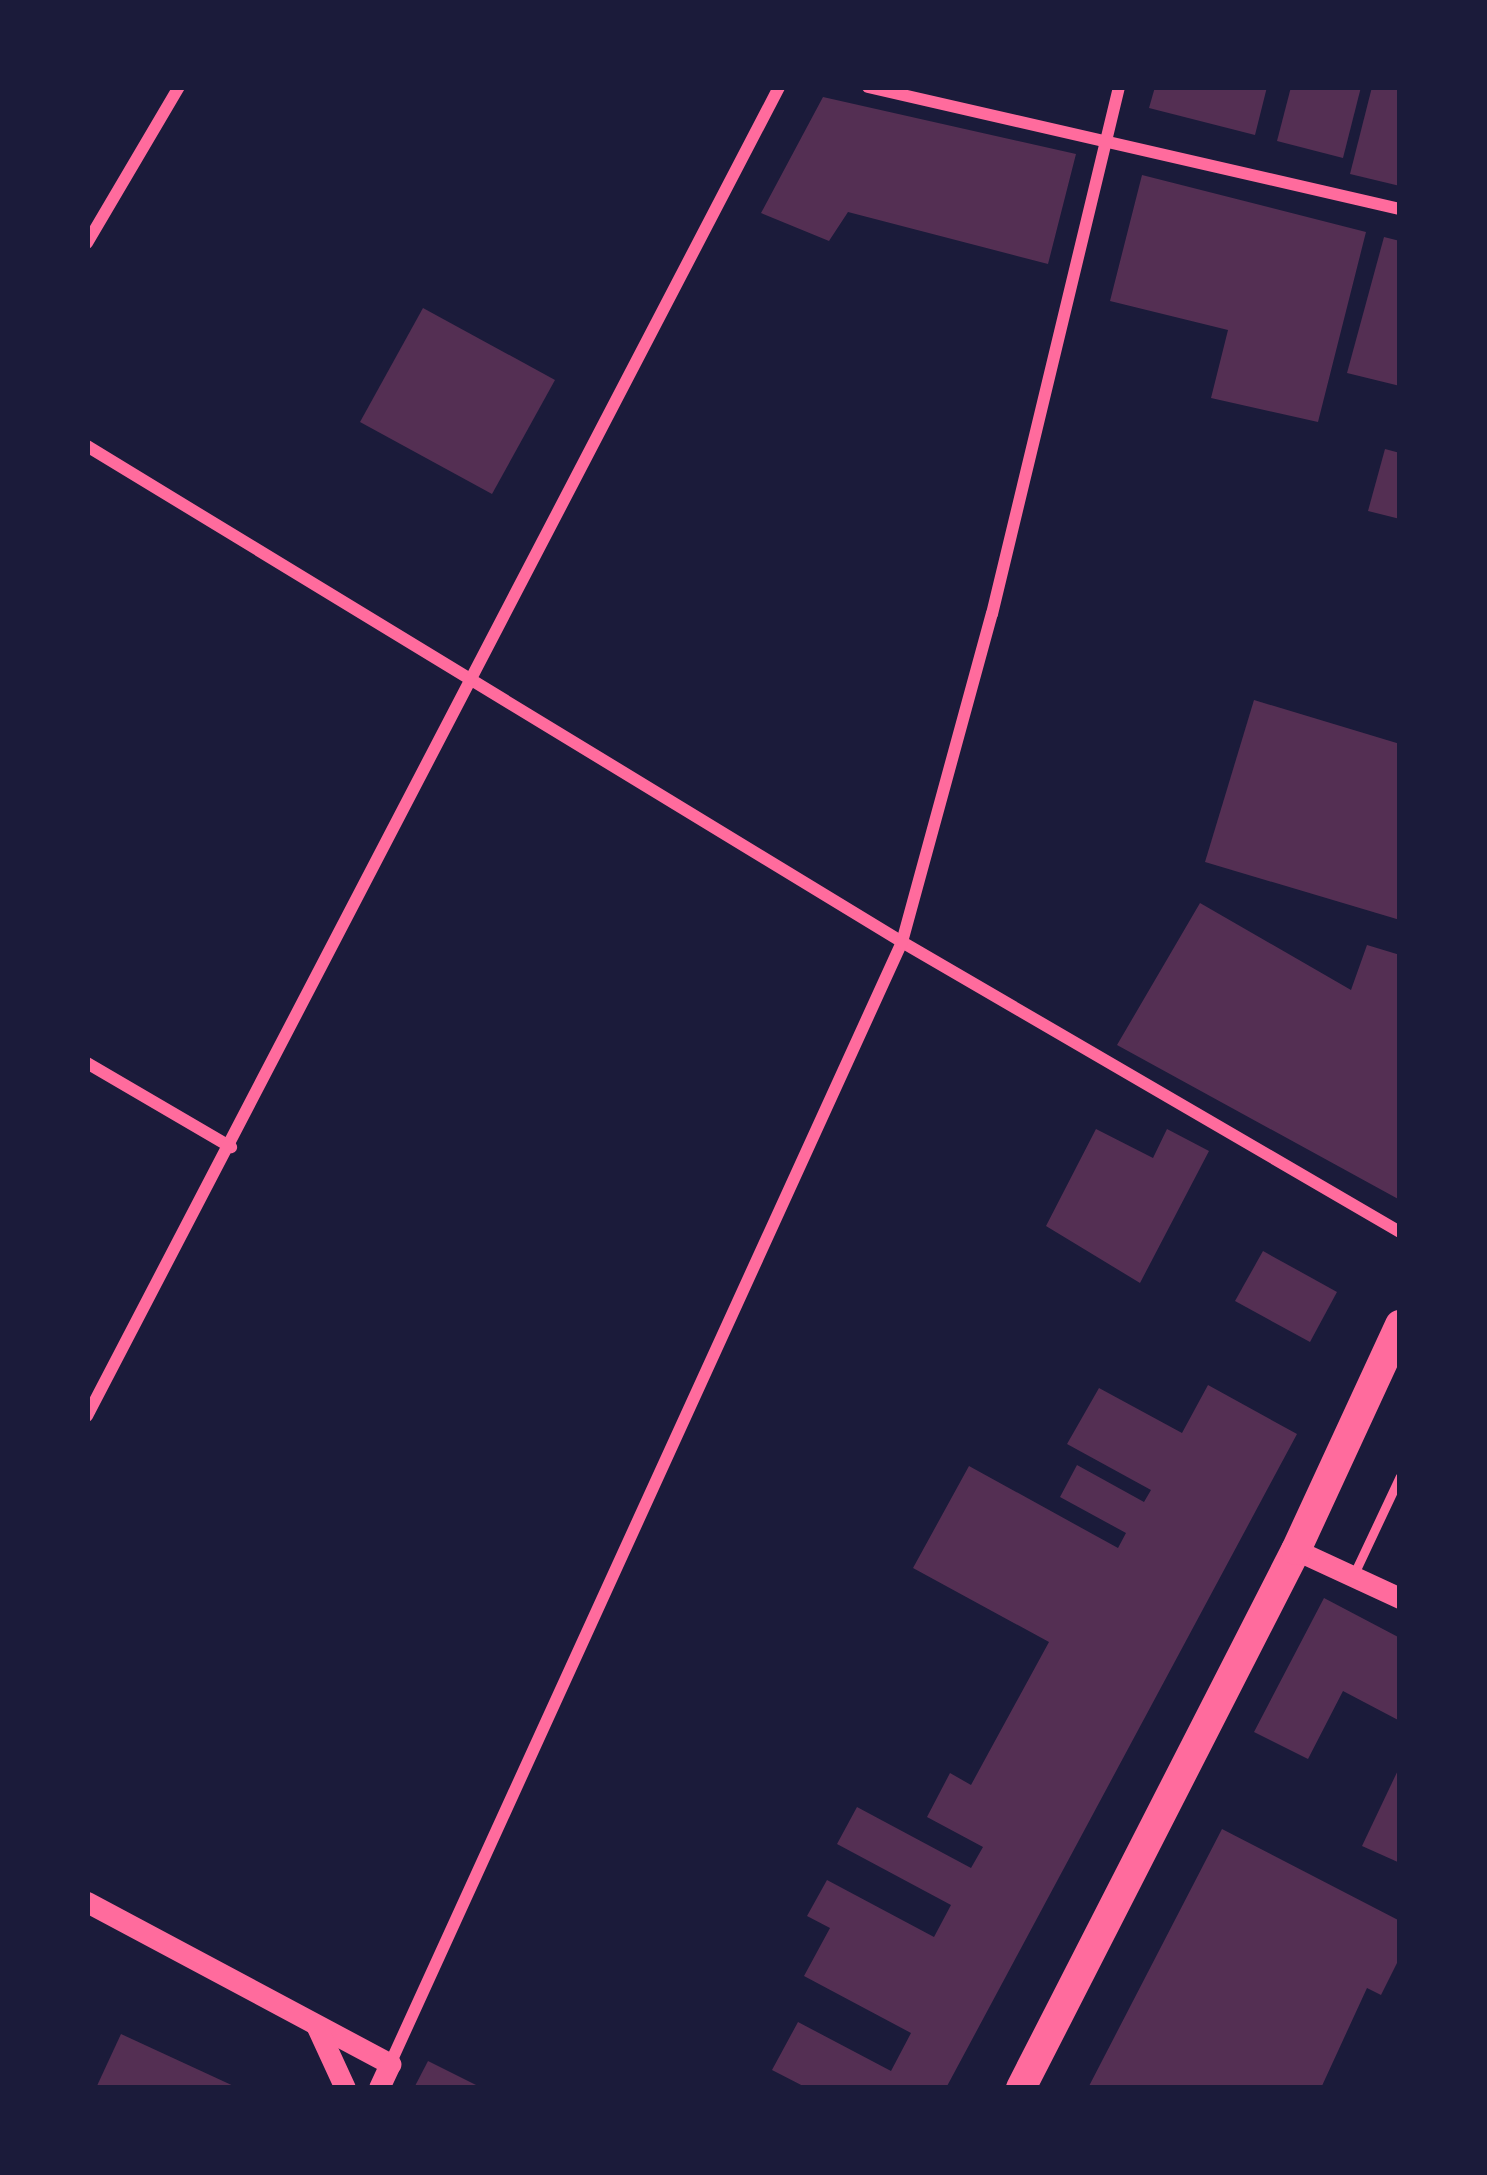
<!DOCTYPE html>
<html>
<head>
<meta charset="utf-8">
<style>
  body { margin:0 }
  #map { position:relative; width:1487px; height:2175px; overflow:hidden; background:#1b1b3a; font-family:"Golos Text",sans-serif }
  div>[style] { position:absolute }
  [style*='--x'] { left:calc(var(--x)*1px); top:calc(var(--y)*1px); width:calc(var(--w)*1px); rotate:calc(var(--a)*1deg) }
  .building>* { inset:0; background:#542f53 }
  .service>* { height:9px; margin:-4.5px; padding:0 4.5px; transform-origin:4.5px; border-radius:4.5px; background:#ff6b9d }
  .minor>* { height:12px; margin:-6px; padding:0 6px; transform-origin:6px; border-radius:6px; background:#ff6b9d }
  .tertiary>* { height:21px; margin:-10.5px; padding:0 10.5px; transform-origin:10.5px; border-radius:10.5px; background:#ff6b9d }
  .primary>* { height:30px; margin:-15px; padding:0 15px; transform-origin:15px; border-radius:15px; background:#ff6b9d }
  span { translate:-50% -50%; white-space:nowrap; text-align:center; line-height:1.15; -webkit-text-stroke:12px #1b1b3a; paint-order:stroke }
  .frame { position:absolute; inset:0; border:90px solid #1b1b3a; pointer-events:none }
</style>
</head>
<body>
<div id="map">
  <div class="building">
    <i style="clip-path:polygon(1155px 87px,1267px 87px,1255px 135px,1149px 108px)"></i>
    <i style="clip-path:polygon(1291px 87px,1361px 87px,1343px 158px,1277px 141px)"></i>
    <i style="clip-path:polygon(1372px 87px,1400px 87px,1400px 186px,1350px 174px)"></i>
    <i style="clip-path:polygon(823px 97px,1076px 154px,1048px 264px,848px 212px,829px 241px,761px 213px)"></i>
    <i style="clip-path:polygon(1142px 175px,1366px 232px,1318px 422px,1211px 398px,1228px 330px,1110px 301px)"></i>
    <i style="clip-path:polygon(1384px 237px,1400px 241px,1400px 386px,1347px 373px)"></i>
    <i style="clip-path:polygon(423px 308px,555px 380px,492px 494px,360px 422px)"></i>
    <i style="clip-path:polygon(1385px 449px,1400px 453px,1400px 519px,1368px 511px)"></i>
    <i style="clip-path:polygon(1254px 700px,1400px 744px,1400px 920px,1205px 862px)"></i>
    <i style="clip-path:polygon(1200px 903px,1351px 990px,1367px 945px,1400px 955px,1400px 1200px,1117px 1045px)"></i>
    <i style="clip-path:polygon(1096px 1129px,1153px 1158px,1167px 1129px,1209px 1151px,1140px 1283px,1046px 1226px)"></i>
    <i style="clip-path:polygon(1263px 1251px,1337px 1292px,1310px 1342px,1235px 1301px)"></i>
    <i style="clip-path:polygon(1208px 1385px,1297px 1434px,946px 2088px,807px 2088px,772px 2070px,798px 2022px,891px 2071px,911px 2033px,804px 1976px,830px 1928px,807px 1916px,827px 1880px,934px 1937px,951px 1905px,837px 1844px,857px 1807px,971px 1868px,983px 1847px,927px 1817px,950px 1773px,971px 1785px,1049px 1642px,913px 1568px,969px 1466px,1118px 1548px,1126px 1533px,1060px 1497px,1077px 1465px,1144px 1502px,1151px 1490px,1067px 1444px,1099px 1388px,1182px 1433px)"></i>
    <i style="clip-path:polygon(1324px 1598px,1400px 1638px,1400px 1721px,1343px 1691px,1308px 1759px,1254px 1732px)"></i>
    <i style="clip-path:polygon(1400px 1766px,1400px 1863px,1362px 1846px)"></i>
    <i style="clip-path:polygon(1222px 1829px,1400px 1921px,1400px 1957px,1381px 1995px,1367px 1988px,1321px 2088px,1088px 2088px)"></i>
    <i style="clip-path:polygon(121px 2034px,238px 2088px,96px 2088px)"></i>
    <i style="clip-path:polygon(428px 2061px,482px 2088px,414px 2088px)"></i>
  </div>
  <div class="service">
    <i style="--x:1353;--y:1576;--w:110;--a:-64.8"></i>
  </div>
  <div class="minor">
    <i style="--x:868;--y:87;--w:546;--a:12.92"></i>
    <i style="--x:87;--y:243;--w:181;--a:-59.5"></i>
    <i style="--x:87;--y:446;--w:954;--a:31.32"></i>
    <i style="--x:902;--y:942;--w:576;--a:30.21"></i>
    <i style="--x:87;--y:1063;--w:167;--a:30.3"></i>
    <i style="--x:87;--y:1416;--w:1498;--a:-62.49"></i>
    <i style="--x:390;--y:2064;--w:1233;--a:-65.47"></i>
    <i style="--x:902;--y:942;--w:340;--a:-74.7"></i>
    <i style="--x:992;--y:614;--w:542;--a:-76.45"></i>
  </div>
  <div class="tertiary">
    <i style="--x:1296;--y:1550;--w:115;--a:24.8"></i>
    <i style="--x:87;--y:1902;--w:344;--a:28.1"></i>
    <i style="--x:390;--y:2064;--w:26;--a:115"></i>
    <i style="--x:316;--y:2025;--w:69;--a:65.3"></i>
  </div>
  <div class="primary">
    <i style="--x:1021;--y:2088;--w:604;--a:-62.93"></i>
    <i style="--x:1296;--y:1550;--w:248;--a:-65.2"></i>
  </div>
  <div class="frame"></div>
</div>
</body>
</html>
